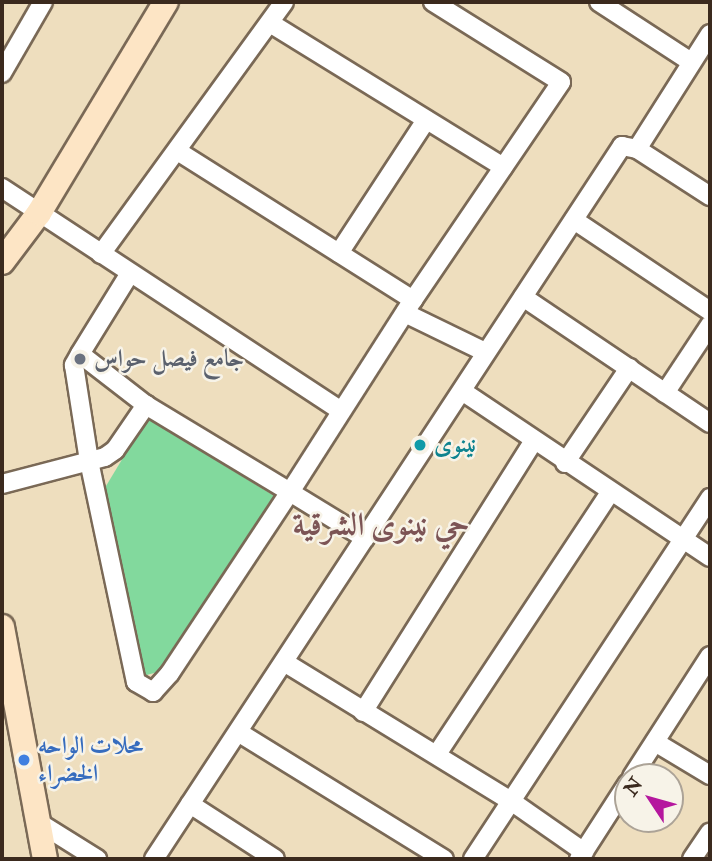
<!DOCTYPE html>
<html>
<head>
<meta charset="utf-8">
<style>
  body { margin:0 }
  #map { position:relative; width:712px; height:861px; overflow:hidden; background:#eedebe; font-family:"IM FELL Double Pica",Amiri,serif }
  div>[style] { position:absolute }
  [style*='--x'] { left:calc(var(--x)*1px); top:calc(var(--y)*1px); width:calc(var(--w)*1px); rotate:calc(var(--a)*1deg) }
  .green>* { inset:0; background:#82d99d }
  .roads { filter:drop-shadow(2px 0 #7a6956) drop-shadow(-2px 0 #7a6956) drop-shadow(0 2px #7a6956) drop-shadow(0 -2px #7a6956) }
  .minor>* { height:18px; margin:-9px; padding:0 9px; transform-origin:9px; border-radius:9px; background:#fff }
  .secondary>* { height:24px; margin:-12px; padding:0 12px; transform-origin:12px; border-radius:12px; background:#fde5c5 }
  .dots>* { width:19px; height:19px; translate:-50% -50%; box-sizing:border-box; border:4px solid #f7f3e8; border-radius:50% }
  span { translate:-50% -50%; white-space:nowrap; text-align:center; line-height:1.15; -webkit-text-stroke:5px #f7f3e8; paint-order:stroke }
  .worship-label { font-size:24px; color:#5b616d; font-weight:700 }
  .left { translate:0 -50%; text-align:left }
  .culture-label { font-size:24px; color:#0d838f; font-weight:700 }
  .shop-label { font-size:24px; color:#366cbe; font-weight:700 }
  .district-label { font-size:32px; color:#7c5455; font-weight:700 }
  .frame { position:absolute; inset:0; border:4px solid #3b2a1e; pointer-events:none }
  .north { position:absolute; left:614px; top:763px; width:70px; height:70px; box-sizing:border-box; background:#f7f3e8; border:2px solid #aca397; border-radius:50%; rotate:306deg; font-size:19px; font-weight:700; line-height:28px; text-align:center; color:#3b2a1e }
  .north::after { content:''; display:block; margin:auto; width:24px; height:32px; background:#b5179e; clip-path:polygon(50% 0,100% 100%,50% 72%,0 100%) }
</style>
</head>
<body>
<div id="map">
  <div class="green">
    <i style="clip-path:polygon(147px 418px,276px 497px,165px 670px,143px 676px,103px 491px)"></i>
  </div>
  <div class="roads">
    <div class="minor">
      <i style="--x:599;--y:2;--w:110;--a:33.1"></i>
      <i style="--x:270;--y:23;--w:274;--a:31.7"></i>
      <i style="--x:710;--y:34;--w:136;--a:122.4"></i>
      <i style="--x:637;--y:149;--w:87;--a:32.8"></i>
      <i style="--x:2;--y:73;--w:82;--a:-60"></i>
      <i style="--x:179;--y:152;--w:277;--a:32.3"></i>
      <i style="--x:2;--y:188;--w:406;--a:33.3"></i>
      <i style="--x:574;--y:220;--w:164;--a:33.8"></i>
      <i style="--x:339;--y:253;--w:159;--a:-56.8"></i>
      <i style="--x:101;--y:254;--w:311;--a:-54"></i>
      <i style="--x:523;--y:297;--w:225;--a:34"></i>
      <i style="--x:405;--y:313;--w:89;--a:26"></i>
      <i style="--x:80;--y:354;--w:95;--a:-58.3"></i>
      <i style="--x:462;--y:391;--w:298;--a:33.8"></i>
      <i style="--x:665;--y:393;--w:82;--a:-56.5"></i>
      <i style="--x:565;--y:463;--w:115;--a:-56"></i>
      <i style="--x:2;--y:484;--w:106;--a:-14.7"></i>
      <i style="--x:105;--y:457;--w:12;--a:-35"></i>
      <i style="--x:115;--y:450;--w:55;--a:-55.4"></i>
      <i style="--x:365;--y:538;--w:88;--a:-148.5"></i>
      <i style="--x:290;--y:492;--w:168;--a:-148.9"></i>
      <i style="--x:146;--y:405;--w:83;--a:-142.3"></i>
      <i style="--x:80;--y:354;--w:13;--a:119"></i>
      <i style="--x:74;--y:365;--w:97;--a:81.1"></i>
      <i style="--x:89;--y:461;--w:226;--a:78"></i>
      <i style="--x:136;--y:682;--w:20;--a:30"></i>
      <i style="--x:153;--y:692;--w:25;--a:-48"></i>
      <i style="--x:170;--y:673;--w:217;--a:-56.5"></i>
      <i style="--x:290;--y:492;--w:228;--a:-57.4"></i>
      <i style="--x:413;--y:300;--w:263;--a:-55.8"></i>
      <i style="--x:561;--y:82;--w:151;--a:-148"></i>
      <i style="--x:284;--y:662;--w:266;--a:31.5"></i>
      <i style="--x:511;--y:801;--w:89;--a:34.9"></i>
      <i style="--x:363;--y:712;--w:319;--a:-57.8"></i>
      <i style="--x:238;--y:732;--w:242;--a:31.7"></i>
      <i style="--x:655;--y:742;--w:64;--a:31"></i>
      <i style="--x:437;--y:754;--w:313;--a:-56.5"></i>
      <i style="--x:632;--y:777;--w:144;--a:-57.2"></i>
      <i style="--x:190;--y:804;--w:101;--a:32.9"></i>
      <i style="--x:38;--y:822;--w:70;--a:32.1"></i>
      <i style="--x:154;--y:859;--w:853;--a:-56.72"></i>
      <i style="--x:622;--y:146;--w:15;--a:11"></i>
      <i style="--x:473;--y:859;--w:432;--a:-56.7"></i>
      <i style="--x:579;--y:859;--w:90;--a:-57.2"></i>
      <i style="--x:692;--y:859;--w:32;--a:-56"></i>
    </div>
    <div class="secondary">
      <i style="--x:2;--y:262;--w:61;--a:-52.9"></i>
      <i style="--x:39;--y:213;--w:246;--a:-59"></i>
      <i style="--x:2;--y:627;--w:236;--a:79.5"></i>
    </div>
  </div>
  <div class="dots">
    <i style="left:80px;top:359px;background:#6b7280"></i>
    <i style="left:420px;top:445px;background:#0f9aa8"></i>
    <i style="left:24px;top:760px;background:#3f7fe0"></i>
  </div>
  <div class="worship-label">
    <span class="left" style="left:94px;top:359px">جامع فيصل حواس</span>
  </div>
  <div class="culture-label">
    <span class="left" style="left:434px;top:445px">نينوى</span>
  </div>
  <div class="shop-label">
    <span class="left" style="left:38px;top:760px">محلات الواحه<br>الخضراء</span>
  </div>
  <div class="district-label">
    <span style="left:381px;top:525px">حي نينوى الشرقية</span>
  </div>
  <div class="frame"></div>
  <div class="north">N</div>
</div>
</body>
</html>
